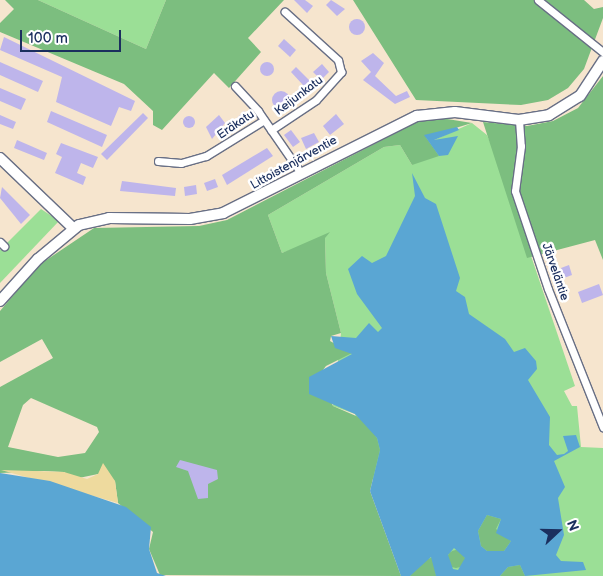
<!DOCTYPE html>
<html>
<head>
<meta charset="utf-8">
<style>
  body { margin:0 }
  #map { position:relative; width:603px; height:576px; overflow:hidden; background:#f6e5ce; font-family:"Balsamiq Sans",sans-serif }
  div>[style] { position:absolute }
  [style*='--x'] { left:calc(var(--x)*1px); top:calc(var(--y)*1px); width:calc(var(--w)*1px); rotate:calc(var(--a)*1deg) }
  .green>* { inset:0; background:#9bdf96 }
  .forest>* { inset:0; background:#7cbe7f }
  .round { border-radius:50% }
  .sand>* { inset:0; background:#eeda9e }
  .water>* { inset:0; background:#5aa6d3 }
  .building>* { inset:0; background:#beb5eb }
  .roads { filter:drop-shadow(1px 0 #686f85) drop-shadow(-1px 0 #686f85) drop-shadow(0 1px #686f85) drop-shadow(0 -1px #686f85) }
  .street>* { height:7px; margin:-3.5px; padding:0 3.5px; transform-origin:3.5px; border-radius:3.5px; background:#fff }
  .secondary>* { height:10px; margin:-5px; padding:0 5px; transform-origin:5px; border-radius:5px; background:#fff }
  span { translate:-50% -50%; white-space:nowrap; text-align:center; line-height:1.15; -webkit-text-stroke:5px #fff; paint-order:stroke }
  .street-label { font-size:12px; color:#1b2f5e }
  .north { position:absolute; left:533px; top:506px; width:50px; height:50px; -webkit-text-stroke:4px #fff; paint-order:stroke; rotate:69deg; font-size:14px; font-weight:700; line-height:20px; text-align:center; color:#1b2f5e }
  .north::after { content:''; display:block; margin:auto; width:18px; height:22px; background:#1b2f5e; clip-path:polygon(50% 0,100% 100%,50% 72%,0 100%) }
  .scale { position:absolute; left:20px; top:30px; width:101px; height:22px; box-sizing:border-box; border:2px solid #1b2f5e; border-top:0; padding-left:6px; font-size:15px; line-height:18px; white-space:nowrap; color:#1b2f5e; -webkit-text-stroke:4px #fff; paint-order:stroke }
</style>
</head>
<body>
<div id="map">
  <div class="green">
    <i style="clip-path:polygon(38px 0,166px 0,146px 49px)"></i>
    <i style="clip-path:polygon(472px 123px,487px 135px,501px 167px,575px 386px,564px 391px,572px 406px,577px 406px,581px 447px,603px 448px,603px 576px,401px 576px,355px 414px,333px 406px,341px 333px,326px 273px,325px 238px,282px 253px,268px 215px,384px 147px,400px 145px,412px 165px,434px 140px)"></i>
    <i style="clip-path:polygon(41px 209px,59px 221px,0 283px,0 250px)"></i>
  </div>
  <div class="forest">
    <i style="clip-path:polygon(5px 0,38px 0,146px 49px,166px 0,284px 0,248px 38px,261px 52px,229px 88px,214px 73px,162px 130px,153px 125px,153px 111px,124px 84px,0 32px,0 23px,14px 9px)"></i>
    <i style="clip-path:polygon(353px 0,584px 0,594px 9px,603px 7px,603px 18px,584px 69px,568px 88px,548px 100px,521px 105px,416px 100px)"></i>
    <i style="clip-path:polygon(603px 76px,603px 260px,595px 240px,527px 258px,483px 122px,527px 126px,553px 121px,578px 108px)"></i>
    <i style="clip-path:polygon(evenodd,441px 118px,472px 123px,426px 137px,439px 156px,412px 165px,400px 145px,384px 147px,268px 215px,282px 253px,330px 232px,325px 238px,326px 273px,341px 333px,331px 336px,330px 341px,352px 353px,326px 366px,319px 375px,333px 406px,363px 419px,377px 438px,380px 450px,370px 491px,401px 576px,160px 575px,149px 549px,153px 532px,118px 503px,115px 481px,98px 474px,74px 479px,64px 472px,44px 471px,0 473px,0 387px,53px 358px,42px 339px,0 362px,0 311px,39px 265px,94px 228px,199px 226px,227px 220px,419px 121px,441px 118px,31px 398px,97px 427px,99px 432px,85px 453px,58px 457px,8px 447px,23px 405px,31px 398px)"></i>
    <i style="clip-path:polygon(487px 515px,501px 519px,496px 529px,511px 541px,504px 551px,487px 551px,481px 546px,478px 531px)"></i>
    <i class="round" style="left:447px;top:550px;width:18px;height:18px"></i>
    <i style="clip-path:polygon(434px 557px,436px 576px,410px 576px,421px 561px)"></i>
    <i style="clip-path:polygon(520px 565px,525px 576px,500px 576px,508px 567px)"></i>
  </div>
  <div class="sand">
    <i style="clip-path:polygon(103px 463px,115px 481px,118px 503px,1px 470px,64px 472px,87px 479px,98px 474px)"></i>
  </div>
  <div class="water">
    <i style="clip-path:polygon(457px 127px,459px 130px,434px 140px,458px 136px,448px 155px,439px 156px,424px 135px)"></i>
    <i style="clip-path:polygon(evenodd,412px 173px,425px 198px,436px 204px,460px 278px,456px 291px,465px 297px,469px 314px,505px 339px,514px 352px,525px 348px,536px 361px,537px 369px,528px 380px,550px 417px,549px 445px,557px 455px,564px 454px,568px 451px,563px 436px,576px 435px,580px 447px,554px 461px,565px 487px,558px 498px,564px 535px,556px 555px,561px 561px,583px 562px,586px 570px,525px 576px,520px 565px,508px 567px,500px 576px,436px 576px,431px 557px,410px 576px,401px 576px,370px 491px,380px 450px,377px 438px,355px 414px,309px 394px,309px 377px,352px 354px,335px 348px,331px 336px,356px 338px,369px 323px,378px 332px,382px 328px,357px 294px,348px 269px,362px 256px,372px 263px,386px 256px,415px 196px,412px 173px,487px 515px,501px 519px,496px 533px,511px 541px,504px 551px,487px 551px,481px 546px,478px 531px,487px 515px,412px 173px,454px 548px,465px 558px,458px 570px,453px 569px,448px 555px,454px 548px)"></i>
    <i style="clip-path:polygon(0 473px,50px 481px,126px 507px,151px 527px,149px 549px,157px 573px,166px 576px,0 576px)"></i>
  </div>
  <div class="building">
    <i style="clip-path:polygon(294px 0,305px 0,313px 6px,307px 13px)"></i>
    <i style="clip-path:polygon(331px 0,345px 9px,337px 16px,326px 5px)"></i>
    <i class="round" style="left:349px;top:19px;width:16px;height:16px"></i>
    <i style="clip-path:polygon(4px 37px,135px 101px,131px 111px,119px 107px,111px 126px,56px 102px,62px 77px,0 50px)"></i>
    <i style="clip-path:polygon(284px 39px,296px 50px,290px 57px,278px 46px)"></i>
    <i style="clip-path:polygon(373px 53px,384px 63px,375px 76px,396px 96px,407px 91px,410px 97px,395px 104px,363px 80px,371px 72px,361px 61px)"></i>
    <i class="round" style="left:260px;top:62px;width:14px;height:14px"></i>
    <i style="clip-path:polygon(0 62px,43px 81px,38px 92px,0 75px)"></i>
    <i style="clip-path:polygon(322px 64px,329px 72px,321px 80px,313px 72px)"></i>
    <i style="clip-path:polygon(296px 67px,315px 86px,302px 99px,296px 92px,303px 85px,291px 72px)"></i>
    <i style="clip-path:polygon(0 88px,26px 99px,21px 110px,0 101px)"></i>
    <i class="round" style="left:272px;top:91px;width:18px;height:18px"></i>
    <i style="clip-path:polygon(51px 111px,107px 135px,102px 147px,47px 122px)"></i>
    <i style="clip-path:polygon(244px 111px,250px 117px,240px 126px,234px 121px)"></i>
    <i style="clip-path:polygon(143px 113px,148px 118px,107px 160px,101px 154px)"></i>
    <i style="clip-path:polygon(336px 114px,344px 124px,330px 135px,323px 126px)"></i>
    <i style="clip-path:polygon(0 115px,16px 122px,13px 129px,0 124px)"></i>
    <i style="clip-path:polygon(219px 115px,225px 123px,212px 139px,206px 127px)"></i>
    <i class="round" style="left:183px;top:116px;width:12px;height:12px"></i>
    <i style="clip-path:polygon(291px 130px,300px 142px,293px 147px,284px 135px)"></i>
    <i style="clip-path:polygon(314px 133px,319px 142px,306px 149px,301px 138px)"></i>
    <i style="clip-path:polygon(17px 140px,47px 153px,44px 160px,14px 148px)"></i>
    <i style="clip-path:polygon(61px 143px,98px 157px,93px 168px,81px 163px,77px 173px,86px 177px,83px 185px,55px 173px,62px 157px,56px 154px)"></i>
    <i style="clip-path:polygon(267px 148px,273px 156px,227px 185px,222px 175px)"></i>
    <i style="clip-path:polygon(215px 179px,218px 187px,207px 191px,204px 183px)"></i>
    <i style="clip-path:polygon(122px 181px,176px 188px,175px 196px,120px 191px)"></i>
    <i style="clip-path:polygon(196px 185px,197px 194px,185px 196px,184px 187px)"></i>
    <i style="clip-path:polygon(2px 187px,30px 215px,21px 224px,0 198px)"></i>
    <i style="clip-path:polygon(569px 265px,572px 275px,564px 278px,561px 268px)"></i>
    <i style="clip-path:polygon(599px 284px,603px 295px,582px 303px,578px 292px)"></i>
    <i style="clip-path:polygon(180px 460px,217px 470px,218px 479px,208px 484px,208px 498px,198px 499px,188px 471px,176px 467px)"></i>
  </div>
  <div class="roads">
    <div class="street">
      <i style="--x:538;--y:0;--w:83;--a:38.7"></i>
      <i style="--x:235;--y:86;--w:34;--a:47"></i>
      <i style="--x:258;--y:111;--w:75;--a:55.3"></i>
      <i style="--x:519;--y:120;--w:26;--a:86"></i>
      <i style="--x:521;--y:146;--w:45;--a:97.6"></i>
      <i style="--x:515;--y:191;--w:103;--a:71.4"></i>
      <i style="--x:548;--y:289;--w:149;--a:68.3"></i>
      <i style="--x:271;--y:130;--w:54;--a:-33.7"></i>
      <i style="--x:316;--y:100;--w:38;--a:-48"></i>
      <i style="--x:341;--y:72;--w:12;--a:-104"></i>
      <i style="--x:338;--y:60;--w:72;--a:-137.8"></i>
      <i style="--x:158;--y:161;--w:23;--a:5"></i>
      <i style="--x:181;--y:163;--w:26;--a:-16"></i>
      <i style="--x:206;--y:156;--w:68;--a:-31.8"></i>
      <i style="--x:0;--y:242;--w:6;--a:45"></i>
    </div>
    <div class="secondary">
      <i style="--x:0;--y:158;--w:101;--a:43.8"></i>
      <i style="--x:0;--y:301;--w:57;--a:-47.9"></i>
      <i style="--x:38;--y:259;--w:53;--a:-39.7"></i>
      <i style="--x:79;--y:225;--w:31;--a:-13"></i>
      <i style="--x:109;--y:218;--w:81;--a:0.7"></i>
      <i style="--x:190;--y:219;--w:34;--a:-10"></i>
      <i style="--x:223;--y:213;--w:217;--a:-26.6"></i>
      <i style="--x:417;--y:116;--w:38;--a:-6"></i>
      <i style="--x:455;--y:112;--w:64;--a:7.1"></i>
      <i style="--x:519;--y:120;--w:30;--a:-9"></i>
      <i style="--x:549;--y:115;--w:36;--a:-32"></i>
      <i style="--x:580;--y:96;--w:42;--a:-56.7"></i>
    </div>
  </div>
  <div class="street-label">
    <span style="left:299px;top:96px;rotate:-37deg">Keijunkatu</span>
    <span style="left:236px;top:125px;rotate:-34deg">Eräkatu</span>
    <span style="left:294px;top:163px;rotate:-29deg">Littoistenjärventie</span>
    <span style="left:555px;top:272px;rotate:71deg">Järveläntie</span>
  </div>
  <div class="north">N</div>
  <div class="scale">100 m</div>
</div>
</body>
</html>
